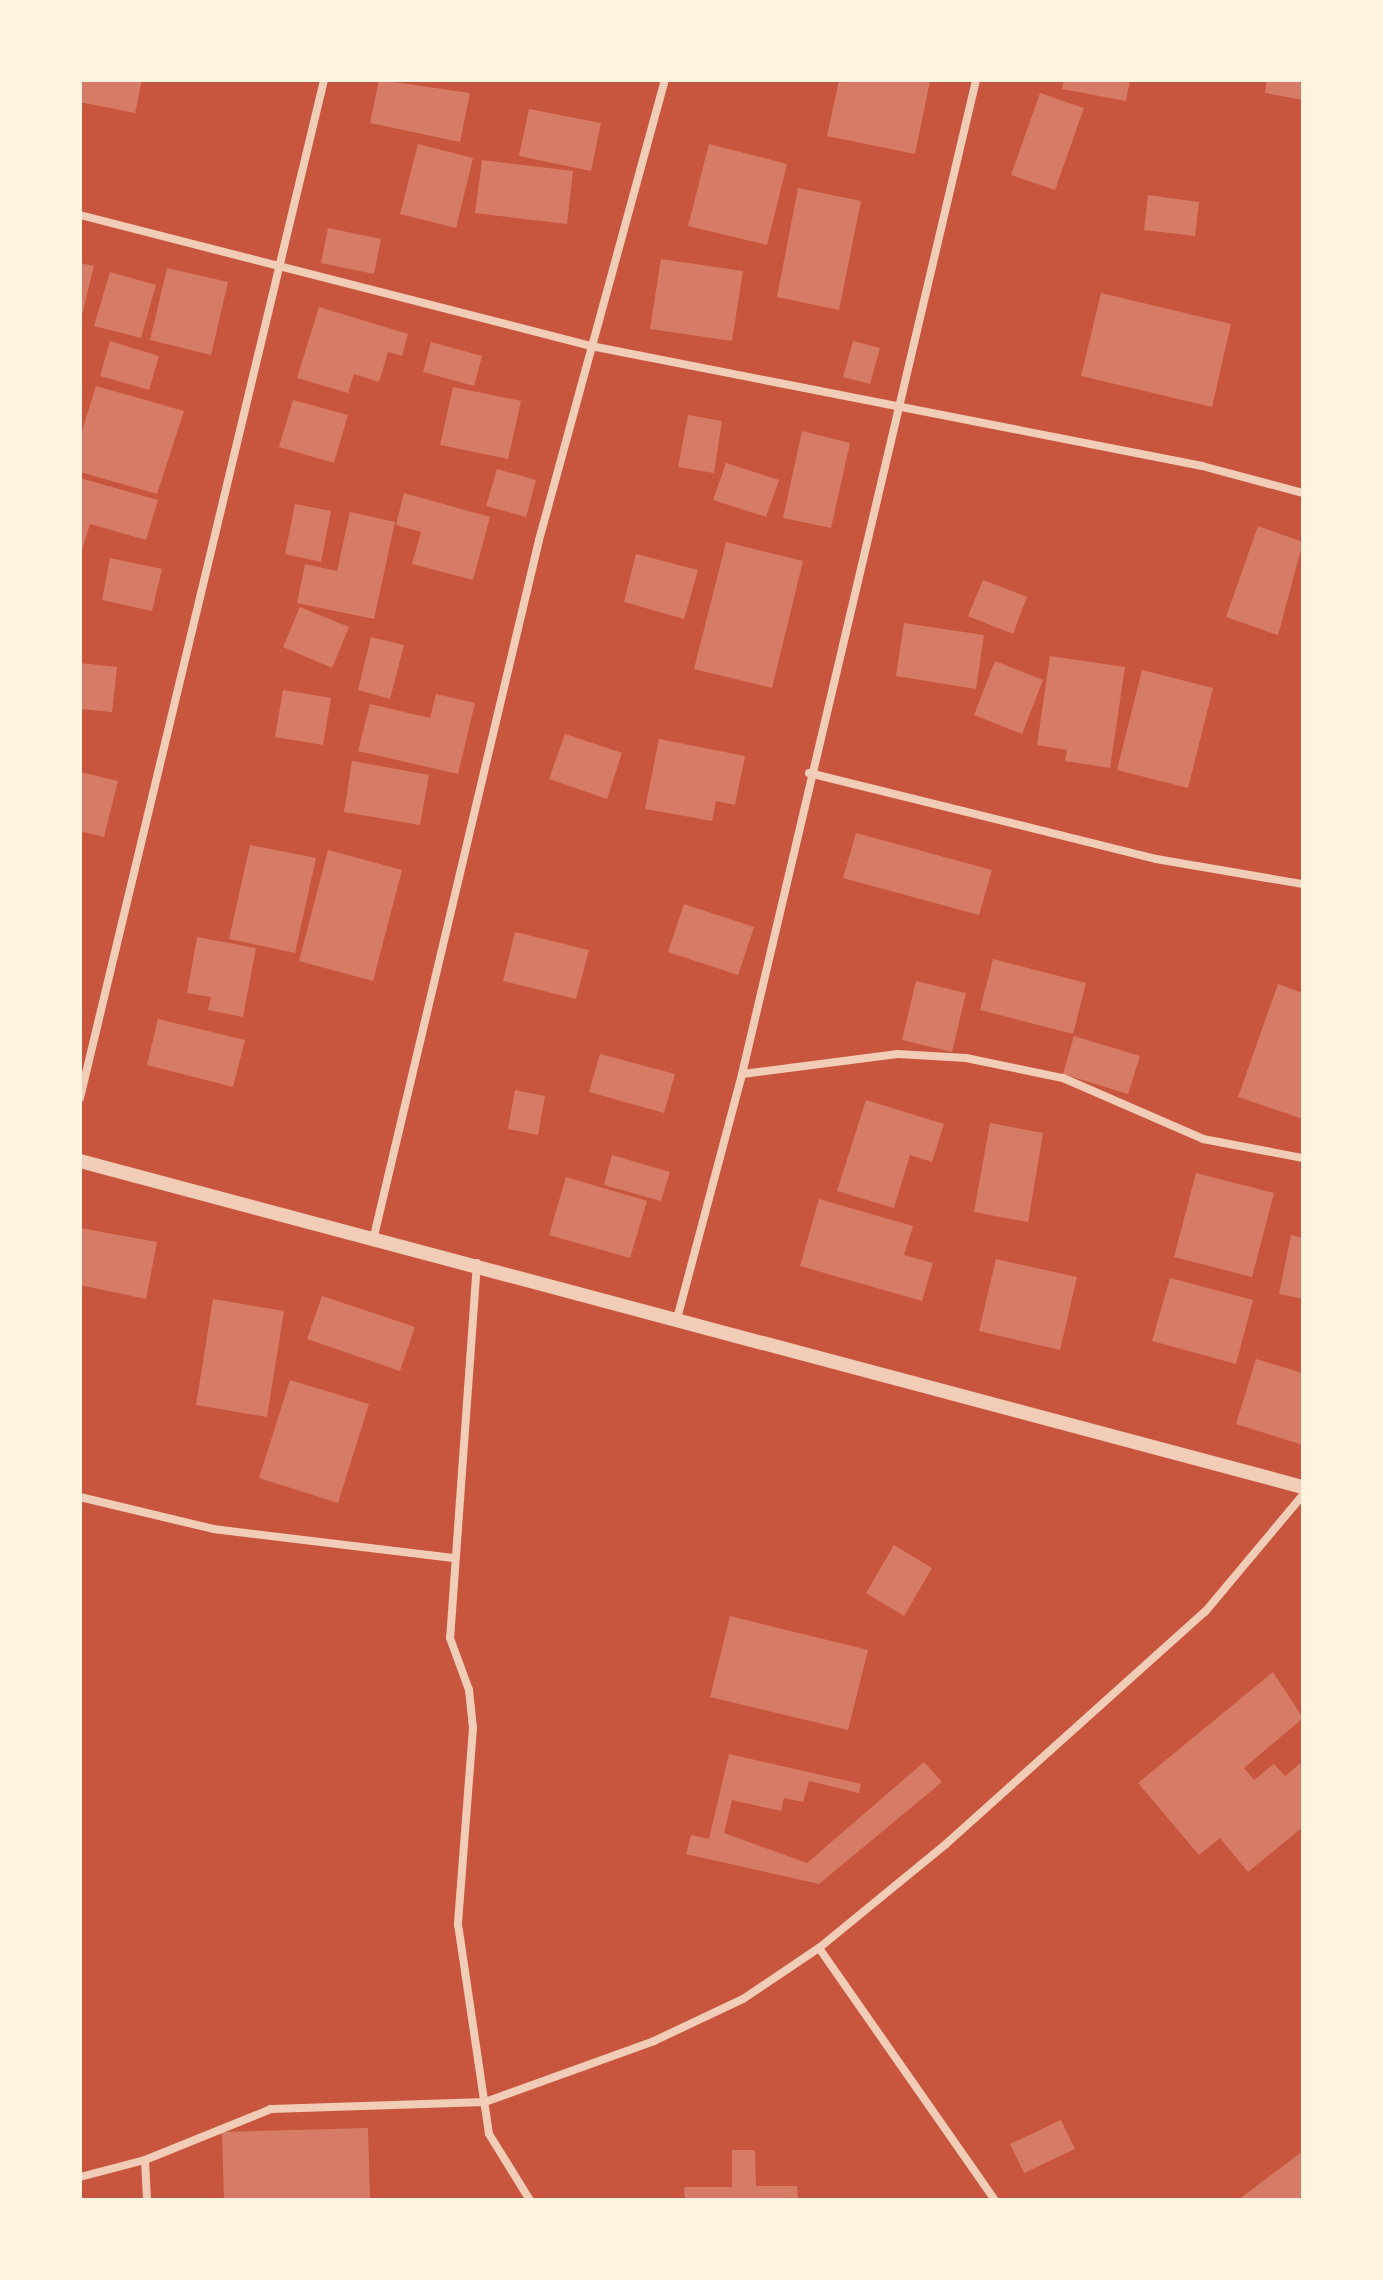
<!DOCTYPE html>
<html>
<head>
<meta charset="utf-8">
<style>
  body { margin:0 }
  #map { position:relative; width:1383px; height:2280px; overflow:hidden; background:#c8553d; font-family:"Times New Roman",serif }
  div>[style] { position:absolute }
  [style*='--x'] { left:calc(var(--x)*1px); top:calc(var(--y)*1px); width:calc(var(--w)*1px); rotate:calc(var(--a)*1deg) }
  .building>* { inset:0; background:#d67c66 }
  .minor>* { height:8px; margin:-4px; padding:0 4px; transform-origin:4px; border-radius:4px; background:#f1ccb7 }
  .tertiary>* { height:14px; margin:-7px; padding:0 7px; transform-origin:7px; border-radius:7px; background:#f1ccb7 }
  span { translate:-50% -50%; white-space:nowrap; text-align:center; line-height:1.15; -webkit-text-stroke:8px #fff3e0; paint-order:stroke }
  .frame { position:absolute; inset:0; border:82px solid #fff3e0; pointer-events:none }
</style>
</head>
<body>
<div id="map">
  <div class="building">
    <i style="clip-path:polygon(82px 80px,142px 80px,135px 113px,80px 102px)"></i>
    <i style="clip-path:polygon(379px 80px,470px 93px,460px 142px,370px 123px)"></i>
    <i style="clip-path:polygon(839px 80px,930px 81px,915px 154px,827px 136px)"></i>
    <i style="clip-path:polygon(1064px 80px,1130px 80px,1126px 101px,1062px 89px)"></i>
    <i style="clip-path:polygon(1267px 80px,1303px 80px,1303px 100px,1265px 93px)"></i>
    <i style="clip-path:polygon(1040px 93px,1084px 108px,1055px 190px,1011px 175px)"></i>
    <i style="clip-path:polygon(529px 109px,601px 123px,591px 171px,519px 156px)"></i>
    <i style="clip-path:polygon(418px 144px,473px 158px,456px 228px,400px 214px)"></i>
    <i style="clip-path:polygon(709px 144px,787px 164px,767px 245px,688px 226px)"></i>
    <i style="clip-path:polygon(482px 160px,573px 171px,567px 224px,475px 213px)"></i>
    <i style="clip-path:polygon(798px 188px,861px 201px,839px 310px,777px 297px)"></i>
    <i style="clip-path:polygon(1148px 195px,1199px 202px,1195px 236px,1144px 230px)"></i>
    <i style="clip-path:polygon(328px 228px,381px 239px,374px 274px,321px 263px)"></i>
    <i style="clip-path:polygon(661px 259px,743px 271px,732px 341px,650px 329px)"></i>
    <i style="clip-path:polygon(80px 263px,94px 266px,81px 319px,80px 319px)"></i>
    <i style="clip-path:polygon(167px 268px,228px 282px,211px 355px,150px 340px)"></i>
    <i style="clip-path:polygon(110px 272px,156px 285px,141px 338px,94px 326px)"></i>
    <i style="clip-path:polygon(1101px 293px,1231px 324px,1212px 407px,1081px 376px)"></i>
    <i style="clip-path:polygon(319px 307px,408px 334px,402px 356px,388px 352px,379px 382px,354px 374px,348px 393px,297px 378px)"></i>
    <i style="clip-path:polygon(110px 341px,159px 356px,149px 390px,100px 376px)"></i>
    <i style="clip-path:polygon(853px 341px,880px 348px,870px 384px,843px 377px)"></i>
    <i style="clip-path:polygon(431px 342px,482px 356px,474px 386px,423px 372px)"></i>
    <i style="clip-path:polygon(96px 386px,184px 411px,157px 494px,80px 472px,80px 437px)"></i>
    <i style="clip-path:polygon(453px 387px,521px 401px,508px 459px,440px 445px)"></i>
    <i style="clip-path:polygon(293px 400px,348px 415px,334px 463px,279px 447px)"></i>
    <i style="clip-path:polygon(688px 415px,722px 421px,714px 473px,678px 467px)"></i>
    <i style="clip-path:polygon(802px 431px,850px 443px,831px 528px,783px 518px)"></i>
    <i style="clip-path:polygon(726px 463px,779px 480px,766px 517px,713px 500px)"></i>
    <i style="clip-path:polygon(497px 469px,536px 480px,526px 517px,486px 506px)"></i>
    <i style="clip-path:polygon(80px 478px,158px 500px,146px 540px,90px 524px,80px 556px)"></i>
    <i style="clip-path:polygon(404px 493px,490px 517px,473px 580px,412px 564px,421px 532px,396px 525px)"></i>
    <i style="clip-path:polygon(295px 504px,331px 511px,321px 562px,285px 554px)"></i>
    <i style="clip-path:polygon(350px 512px,395px 522px,374px 619px,297px 603px,305px 564px,337px 571px)"></i>
    <i style="clip-path:polygon(1258px 526px,1303px 542px,1278px 635px,1226px 617px)"></i>
    <i style="clip-path:polygon(726px 542px,803px 561px,772px 688px,694px 669px)"></i>
    <i style="clip-path:polygon(636px 554px,698px 570px,684px 619px,624px 602px)"></i>
    <i style="clip-path:polygon(110px 558px,162px 569px,152px 611px,102px 600px)"></i>
    <i style="clip-path:polygon(983px 580px,1027px 597px,1013px 634px,968px 616px)"></i>
    <i style="clip-path:polygon(300px 607px,349px 627px,332px 668px,283px 647px)"></i>
    <i style="clip-path:polygon(904px 623px,984px 635px,976px 689px,896px 676px)"></i>
    <i style="clip-path:polygon(371px 637px,404px 645px,390px 699px,358px 690px)"></i>
    <i style="clip-path:polygon(1050px 656px,1125px 667px,1110px 768px,1065px 761px,1067px 750px,1037px 745px)"></i>
    <i style="clip-path:polygon(995px 661px,1043px 680px,1022px 734px,974px 715px)"></i>
    <i style="clip-path:polygon(80px 663px,117px 667px,112px 712px,80px 709px)"></i>
    <i style="clip-path:polygon(1142px 670px,1213px 688px,1188px 788px,1117px 770px)"></i>
    <i style="clip-path:polygon(283px 690px,331px 698px,323px 745px,275px 737px)"></i>
    <i style="clip-path:polygon(436px 694px,475px 703px,458px 774px,358px 751px,370px 704px,430px 718px)"></i>
    <i style="clip-path:polygon(565px 734px,622px 753px,607px 799px,549px 779px)"></i>
    <i style="clip-path:polygon(659px 739px,745px 756px,735px 805px,716px 801px,712px 821px,645px 809px)"></i>
    <i style="clip-path:polygon(352px 761px,429px 775px,420px 825px,344px 812px)"></i>
    <i style="clip-path:polygon(80px 772px,118px 781px,104px 837px,80px 831px)"></i>
    <i style="clip-path:polygon(856px 833px,992px 870px,979px 915px,843px 878px)"></i>
    <i style="clip-path:polygon(250px 845px,316px 858px,295px 953px,229px 939px)"></i>
    <i style="clip-path:polygon(328px 850px,402px 870px,373px 981px,299px 961px)"></i>
    <i style="clip-path:polygon(684px 904px,754px 927px,738px 975px,668px 952px)"></i>
    <i style="clip-path:polygon(515px 932px,589px 950px,576px 999px,503px 981px)"></i>
    <i style="clip-path:polygon(197px 937px,256px 948px,243px 1017px,208px 1010px,211px 997px,187px 993px)"></i>
    <i style="clip-path:polygon(993px 959px,1086px 983px,1073px 1034px,980px 1010px)"></i>
    <i style="clip-path:polygon(916px 981px,966px 993px,952px 1052px,902px 1040px)"></i>
    <i style="clip-path:polygon(1278px 984px,1303px 993px,1303px 1119px,1238px 1097px)"></i>
    <i style="clip-path:polygon(158px 1019px,245px 1040px,233px 1087px,147px 1065px)"></i>
    <i style="clip-path:polygon(1074px 1036px,1140px 1056px,1128px 1094px,1063px 1074px)"></i>
    <i style="clip-path:polygon(600px 1054px,675px 1074px,664px 1113px,589px 1092px)"></i>
    <i style="clip-path:polygon(515px 1090px,545px 1096px,538px 1135px,508px 1129px)"></i>
    <i style="clip-path:polygon(866px 1100px,944px 1124px,932px 1162px,910px 1155px,894px 1208px,837px 1191px)"></i>
    <i style="clip-path:polygon(990px 1123px,1043px 1133px,1028px 1222px,974px 1212px)"></i>
    <i style="clip-path:polygon(612px 1155px,670px 1172px,661px 1201px,604px 1185px)"></i>
    <i style="clip-path:polygon(1196px 1173px,1274px 1193px,1252px 1277px,1174px 1257px)"></i>
    <i style="clip-path:polygon(566px 1177px,647px 1201px,630px 1258px,549px 1235px)"></i>
    <i style="clip-path:polygon(819px 1199px,913px 1226px,904px 1255px,933px 1263px,922px 1301px,800px 1266px)"></i>
    <i style="clip-path:polygon(80px 1228px,157px 1242px,146px 1299px,80px 1285px)"></i>
    <i style="clip-path:polygon(1291px 1235px,1303px 1238px,1303px 1299px,1279px 1294px)"></i>
    <i style="clip-path:polygon(996px 1259px,1077px 1277px,1060px 1350px,979px 1331px)"></i>
    <i style="clip-path:polygon(1170px 1278px,1253px 1300px,1236px 1364px,1152px 1341px)"></i>
    <i style="clip-path:polygon(322px 1296px,415px 1327px,400px 1371px,307px 1339px)"></i>
    <i style="clip-path:polygon(213px 1299px,284px 1311px,267px 1417px,196px 1405px)"></i>
    <i style="clip-path:polygon(1256px 1359px,1303px 1373px,1303px 1445px,1236px 1424px)"></i>
    <i style="clip-path:polygon(290px 1380px,369px 1404px,338px 1503px,259px 1478px)"></i>
    <i style="clip-path:polygon(894px 1545px,932px 1568px,904px 1616px,866px 1593px)"></i>
    <i style="clip-path:polygon(730px 1616px,868px 1650px,848px 1730px,710px 1697px)"></i>
    <i style="clip-path:polygon(1273px 1672px,1303px 1718px,1244px 1768px,1254px 1780px,1274px 1764px,1285px 1776px,1303px 1761px,1303px 1827px,1248px 1872px,1220px 1838px,1199px 1855px,1138px 1783px)"></i>
    <i style="clip-path:polygon(729px 1754px,861px 1784px,859px 1793px,809px 1781px,803px 1802px,784px 1798px,781px 1811px,732px 1800px,724px 1833px,807px 1863px,924px 1762px,942px 1782px,819px 1884px,686px 1854px,691px 1835px,709px 1839px)"></i>
    <i style="clip-path:polygon(1061px 2120px,1075px 2149px,1024px 2173px,1010px 2144px)"></i>
    <i style="clip-path:polygon(368px 2128px,370px 2198px,224px 2200px,222px 2132px)"></i>
    <i style="clip-path:polygon(732px 2150px,755px 2150px,756px 2186px,797px 2186px,798px 2200px,685px 2200px,684px 2187px,732px 2187px)"></i>
    <i style="clip-path:polygon(1303px 2151px,1303px 2200px,1238px 2200px)"></i>
  </div>
  <div class="minor">
    <i style="--x:80;--y:215;--w:528;--a:14.38"></i>
    <i style="--x:591;--y:346;--w:623;--a:11.11"></i>
    <i style="--x:1202;--y:466;--w:105;--a:15"></i>
    <i style="--x:809;--y:773;--w:357;--a:13.9"></i>
    <i style="--x:1156;--y:859;--w:149;--a:9.7"></i>
    <i style="--x:742;--y:1074;--w:157;--a:-7.3"></i>
    <i style="--x:898;--y:1054;--w:68;--a:3.4"></i>
    <i style="--x:966;--y:1058;--w:99;--a:11.7"></i>
    <i style="--x:1063;--y:1078;--w:153;--a:23.5"></i>
    <i style="--x:1203;--y:1139;--w:102;--a:10.8"></i>
    <i style="--x:80;--y:1098;--w:1047;--a:-76.52"></i>
    <i style="--x:374;--y:1236;--w:715;--a:-76.66"></i>
    <i style="--x:539;--y:540;--w:477;--a:-74.7"></i>
    <i style="--x:477;--y:1263;--w:376;--a:94.1"></i>
    <i style="--x:450;--y:1638;--w:55;--a:69.9"></i>
    <i style="--x:469;--y:1690;--w:38;--a:84"></i>
    <i style="--x:473;--y:1728;--w:197;--a:94.4"></i>
    <i style="--x:458;--y:1924;--w:212;--a:81.6"></i>
    <i style="--x:489;--y:2134;--w:78;--a:58.2"></i>
    <i style="--x:678;--y:1315;--w:249;--a:-75.1"></i>
    <i style="--x:742;--y:1074;--w:1021;--a:-76.75"></i>
    <i style="--x:80;--y:1497;--w:137;--a:13.5"></i>
    <i style="--x:213;--y:1529;--w:242;--a:6.9"></i>
    <i style="--x:819;--y:1948;--w:307;--a:55.1"></i>
    <i style="--x:145;--y:2160;--w:40;--a:87.1"></i>
    <i style="--x:80;--y:2177;--w:67;--a:-14.7"></i>
    <i style="--x:145;--y:2160;--w:136;--a:-22"></i>
    <i style="--x:271;--y:2109;--w:214;--a:-1.9"></i>
    <i style="--x:485;--y:2102;--w:180;--a:-19.8"></i>
    <i style="--x:654;--y:2041;--w:98;--a:-25.3"></i>
    <i style="--x:743;--y:1999;--w:92;--a:-33.9"></i>
    <i style="--x:819;--y:1948;--w:164;--a:-39.3"></i>
    <i style="--x:946;--y:1844;--w:348;--a:-41.9"></i>
    <i style="--x:1205;--y:1612;--w:153;--a:-50.1"></i>
  </div>
  <div class="tertiary">
    <i style="--x:80;--y:1161;--w:1266;--a:14.93"></i>
  </div>
  <div class="frame"></div>
</div>
</body>
</html>
